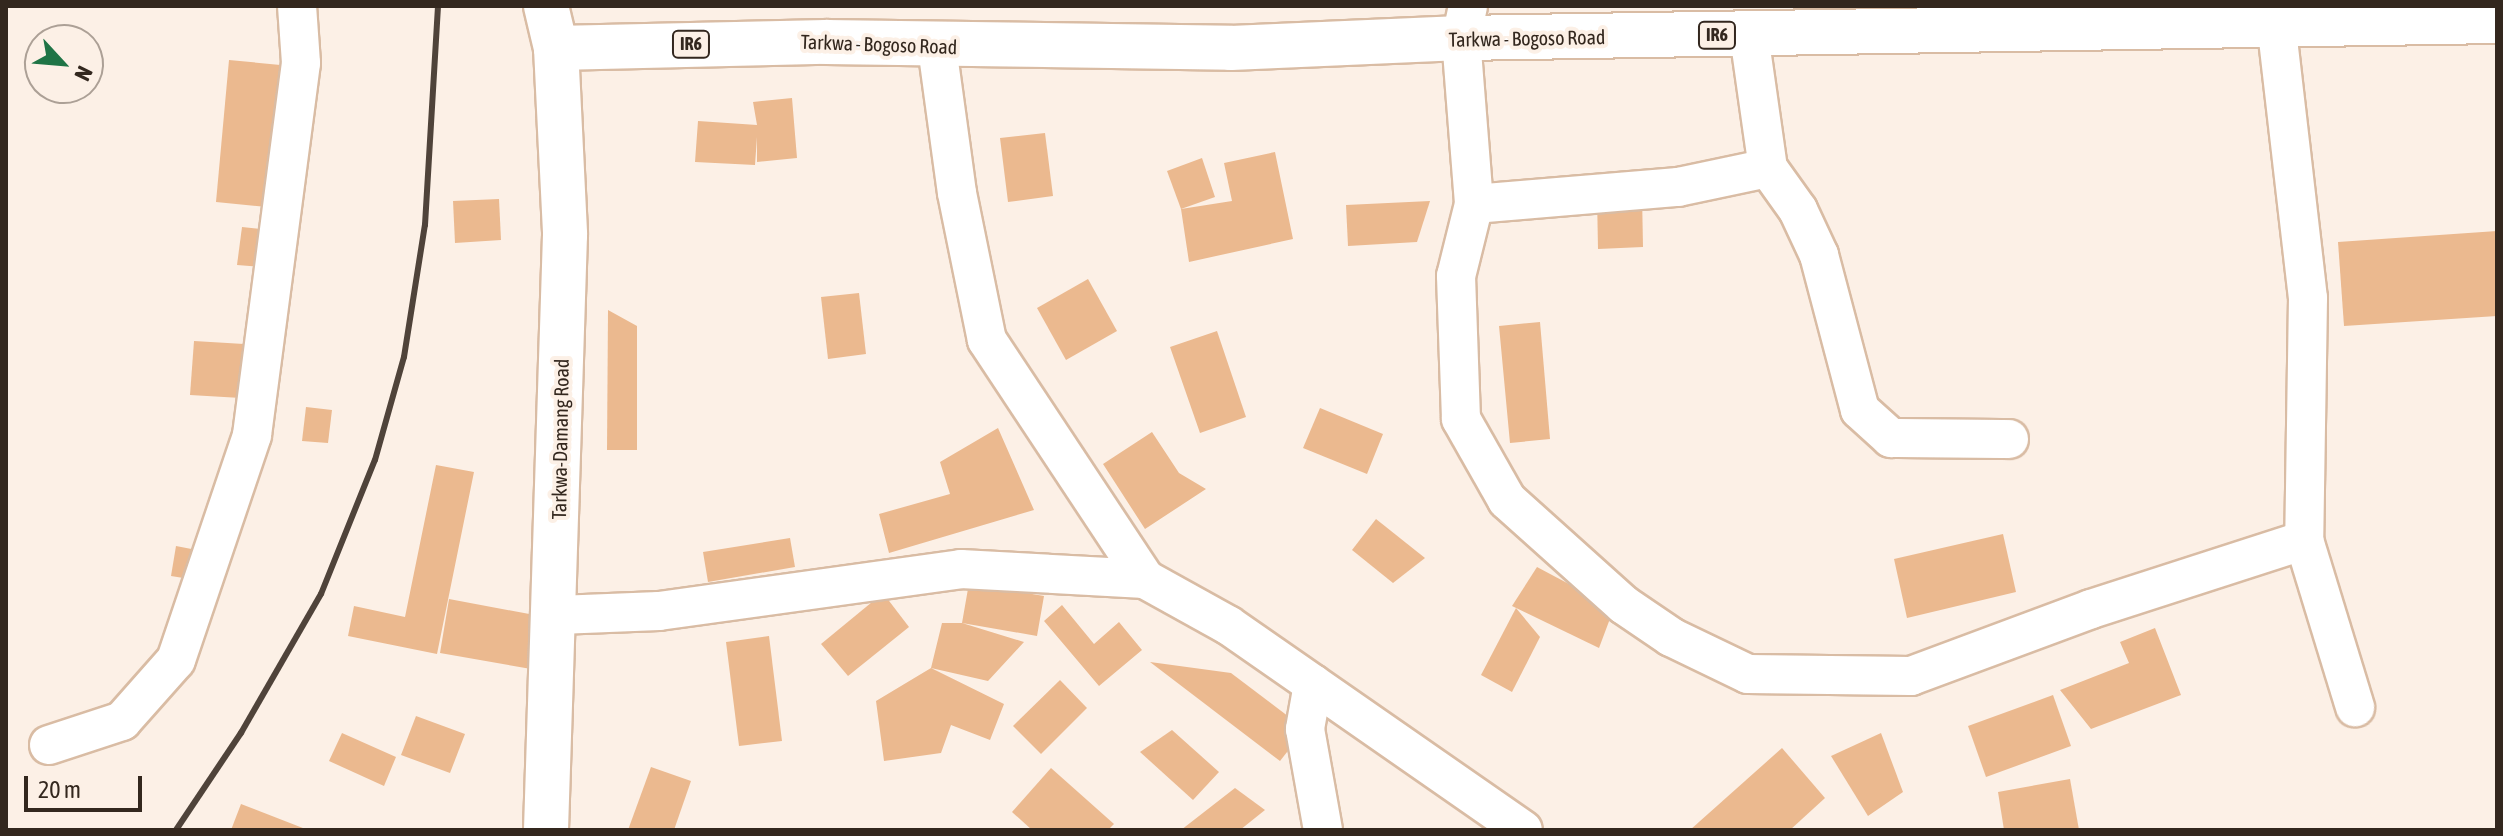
<!DOCTYPE html>
<html>
<head>
<meta charset="utf-8">
<style>
  body { margin:0 }
  #map { position:relative; width:2503px; height:836px; overflow:hidden; background:#fcf0e6; font-family:"Asap Condensed",sans-serif }
  div>[style] { position:absolute }
  [style*='--x'] { left:calc(var(--x)*1px); top:calc(var(--y)*1px); width:calc(var(--w)*1px); rotate:calc(var(--a)*1deg) }
  .building>* { inset:0; background:#ebb98f }
  .roads { filter:drop-shadow(2px 0 #d9bca4) drop-shadow(-2px 0 #d9bca4) drop-shadow(0 2px #d9bca4) drop-shadow(0 -2px #d9bca4) }
  .minor>* { height:38px; margin:-19px; padding:0 19px; transform-origin:19px; border-radius:19px; background:#fff }
  .major>* { height:44px; margin:-22px; padding:0 22px; transform-origin:22px; border-radius:22px; background:#fff }
  .rail>* { height:6px; margin:-3px; padding:0 3px; transform-origin:3px; border-radius:3px; background:#4f433a }
  span { translate:-50% -50%; white-space:nowrap; text-align:center; line-height:1.15; -webkit-text-stroke:8px #fcf0e6; paint-order:stroke }
  .shield-label span { padding:2px 6px; background:#fcf0e6; border:2px solid; border-radius:6px; -webkit-text-stroke-width:0 }
  .shield-label { font-size:18px; color:#33271e; font-weight:700 }
  .street-label { font-size:20px; color:#33271e }
  .frame { position:absolute; inset:0; border:8px solid #33271e; pointer-events:none }
  .north { position:absolute; left:24px; top:24px; width:80px; height:80px; box-sizing:border-box; background:#fcf0e6; border:2px solid #aca096; border-radius:50%; rotate:116deg; font-size:22px; font-weight:700; line-height:32px; text-align:center; color:#33271e }
  .north::after { content:''; display:block; margin:auto; width:28px; height:36px; background:#1f7446; clip-path:polygon(50% 0,100% 100%,50% 72%,0 100%) }
  .scale { position:absolute; left:24px; top:776px; width:118px; height:36px; box-sizing:border-box; border:4px solid #33271e; border-top:0; padding-left:10px; font-size:24px; line-height:28px; white-space:nowrap; color:#33271e; -webkit-text-stroke:6px #fcf0e6; paint-order:stroke }
</style>
</head>
<body>
<div id="map">
  <div class="building">
    <i style="clip-path:polygon(229px 60px,291px 66px,277px 208px,216px 202px)"></i>
    <i style="clip-path:polygon(792px 98px,797px 158px,757px 162px,757px 137px,755px 165px,695px 162px,698px 121px,757px 125px,753px 102px)"></i>
    <i style="clip-path:polygon(1045px 133px,1053px 196px,1008px 202px,1000px 138px)"></i>
    <i style="clip-path:polygon(1275px 152px,1293px 239px,1189px 262px,1181px 209px,1232px 201px,1224px 163px)"></i>
    <i style="clip-path:polygon(1202px 158px,1215px 197px,1181px 209px,1167px 171px)"></i>
    <i style="clip-path:polygon(1642px 194px,1643px 247px,1598px 249px,1597px 196px)"></i>
    <i style="clip-path:polygon(499px 199px,501px 240px,455px 243px,453px 201px)"></i>
    <i style="clip-path:polygon(1430px 201px,1417px 242px,1348px 246px,1346px 205px)"></i>
    <i style="clip-path:polygon(242px 227px,269px 230px,264px 267px,237px 265px)"></i>
    <i style="clip-path:polygon(2497px 231px,2497px 316px,2344px 326px,2338px 242px)"></i>
    <i style="clip-path:polygon(1088px 279px,1117px 331px,1066px 360px,1037px 308px)"></i>
    <i style="clip-path:polygon(859px 293px,866px 354px,828px 359px,821px 297px)"></i>
    <i style="clip-path:polygon(608px 310px,637px 326px,637px 450px,607px 450px)"></i>
    <i style="clip-path:polygon(1540px 322px,1550px 439px,1510px 443px,1499px 326px)"></i>
    <i style="clip-path:polygon(1217px 331px,1246px 417px,1200px 433px,1170px 347px)"></i>
    <i style="clip-path:polygon(194px 341px,244px 344px,241px 398px,190px 395px)"></i>
    <i style="clip-path:polygon(306px 407px,332px 410px,328px 443px,302px 441px)"></i>
    <i style="clip-path:polygon(1320px 408px,1383px 434px,1367px 474px,1303px 448px)"></i>
    <i style="clip-path:polygon(998px 428px,1034px 510px,889px 553px,879px 514px,950px 494px,940px 462px)"></i>
    <i style="clip-path:polygon(1152px 432px,1179px 473px,1206px 489px,1145px 529px,1103px 464px)"></i>
    <i style="clip-path:polygon(436px 465px,474px 472px,437px 654px,348px 636px,354px 606px,405px 617px)"></i>
    <i style="clip-path:polygon(1376px 519px,1425px 558px,1393px 583px,1352px 550px)"></i>
    <i style="clip-path:polygon(2003px 534px,2016px 592px,1907px 618px,1894px 559px)"></i>
    <i style="clip-path:polygon(790px 538px,795px 567px,708px 582px,703px 552px)"></i>
    <i style="clip-path:polygon(176px 546px,207px 552px,202px 581px,171px 576px)"></i>
    <i style="clip-path:polygon(1537px 567px,1614px 608px,1599px 648px,1512px 606px)"></i>
    <i style="clip-path:polygon(969px 583px,1044px 596px,1037px 636px,962px 623px,1024px 642px,988px 681px,931px 668px,1004px 704px,990px 740px,951px 725px,941px 753px,884px 761px,876px 701px,931px 668px,942px 623px,962px 623px)"></i>
    <i style="clip-path:polygon(883px 593px,909px 627px,848px 676px,821px 644px)"></i>
    <i style="clip-path:polygon(449px 599px,540px 616px,531px 669px,440px 653px)"></i>
    <i style="clip-path:polygon(1062px 605px,1094px 644px,1119px 622px,1142px 650px,1099px 686px,1044px 621px)"></i>
    <i style="clip-path:polygon(1516px 608px,1540px 637px,1512px 692px,1481px 675px)"></i>
    <i style="clip-path:polygon(2155px 628px,2181px 695px,2091px 729px,2060px 690px,2129px 663px,2120px 642px)"></i>
    <i style="clip-path:polygon(769px 636px,782px 741px,739px 746px,726px 642px)"></i>
    <i style="clip-path:polygon(1150px 662px,1231px 673px,1305px 729px,1280px 761px)"></i>
    <i style="clip-path:polygon(1060px 680px,1087px 708px,1041px 754px,1013px 726px)"></i>
    <i style="clip-path:polygon(2053px 695px,2071px 746px,1986px 777px,1968px 726px)"></i>
    <i style="clip-path:polygon(416px 716px,465px 734px,450px 773px,401px 755px)"></i>
    <i style="clip-path:polygon(1172px 730px,1219px 772px,1193px 800px,1140px 752px)"></i>
    <i style="clip-path:polygon(342px 733px,396px 757px,384px 786px,329px 761px)"></i>
    <i style="clip-path:polygon(1881px 733px,1903px 792px,1868px 816px,1831px 756px)"></i>
    <i style="clip-path:polygon(1782px 748px,1825px 798px,1790px 830px,1690px 830px)"></i>
    <i style="clip-path:polygon(651px 767px,691px 781px,674px 830px,628px 830px)"></i>
    <i style="clip-path:polygon(1051px 768px,1114px 824px,1108px 830px,1032px 830px,1012px 812px)"></i>
    <i style="clip-path:polygon(2070px 779px,2079px 830px,2004px 830px,1998px 792px)"></i>
    <i style="clip-path:polygon(1235px 788px,1265px 810px,1240px 830px,1181px 830px)"></i>
    <i style="clip-path:polygon(241px 804px,308px 830px,231px 830px)"></i>
  </div>
  <div class="roads">
    <div class="minor">
      <i style="--x:1468;--y:6;--w:33;--a:102"></i>
      <i style="--x:1461;--y:38;--w:167;--a:85.5"></i>
      <i style="--x:1474;--y:204;--w:74;--a:104"></i>
      <i style="--x:1456;--y:276;--w:143;--a:88"></i>
      <i style="--x:1461;--y:419;--w:93;--a:60.4"></i>
      <i style="--x:1507;--y:500;--w:157;--a:41.9"></i>
      <i style="--x:1624;--y:605;--w:57;--a:34.2"></i>
      <i style="--x:1671;--y:637;--w:85;--a:25.7"></i>
      <i style="--x:1748;--y:674;--w:163;--a:0.7"></i>
      <i style="--x:1911;--y:676;--w:192;--a:-20.4"></i>
      <i style="--x:2091;--y:609;--w:224;--a:-17.9"></i>
      <i style="--x:2276;--y:22;--w:278;--a:83.4"></i>
      <i style="--x:2308;--y:298;--w:242;--a:90.9"></i>
      <i style="--x:2304;--y:540;--w:175;--a:73"></i>
      <i style="--x:1749;--y:35;--w:134;--a:81.9"></i>
      <i style="--x:1768;--y:168;--w:52;--a:54.5"></i>
      <i style="--x:1798;--y:210;--w:50;--a:65"></i>
      <i style="--x:1819;--y:255;--w:160;--a:75.2"></i>
      <i style="--x:1860;--y:410;--w:42;--a:42.1"></i>
      <i style="--x:1891;--y:438;--w:118;--a:0.5"></i>
      <i style="--x:937;--y:47;--w:147;--a:82.2"></i>
      <i style="--x:957;--y:193;--w:150;--a:78.5"></i>
      <i style="--x:987;--y:340;--w:287;--a:56.5"></i>
      <i style="--x:1145;--y:579;--w:95;--a:29"></i>
      <i style="--x:1228;--y:625;--w:359;--a:34.8"></i>
      <i style="--x:1474;--y:204;--w:205;--a:-4.8"></i>
      <i style="--x:1678;--y:187;--w:92;--a:-11.9"></i>
      <i style="--x:558;--y:615;--w:101;--a:-2.3"></i>
      <i style="--x:659;--y:611;--w:305;--a:-7.9"></i>
      <i style="--x:961;--y:569;--w:184;--a:3.1"></i>
      <i style="--x:1313;--y:684;--w:46;--a:100.1"></i>
      <i style="--x:1305;--y:729;--w:103;--a:79.9"></i>
      <i style="--x:49;--y:745;--w:77;--a:-18.2"></i>
      <i style="--x:122;--y:721;--w:81;--a:-48.5"></i>
      <i style="--x:176;--y:660;--w:237;--a:-71.3"></i>
      <i style="--x:252;--y:435;--w:375;--a:-82.5"></i>
      <i style="--x:301;--y:63;--w:57;--a:-94"></i>
    </div>
    <div class="major">
      <i style="--x:546;--y:6;--w:43;--a:76.6"></i>
      <i style="--x:556;--y:48;--w:187;--a:87.2"></i>
      <i style="--x:565;--y:235;--w:595;--a:91.83"></i>
      <i style="--x:556;--y:48;--w:270;--a:-1.3"></i>
      <i style="--x:826;--y:42;--w:405;--a:0.8"></i>
      <i style="--x:1231;--y:48;--w:230;--a:-2.5"></i>
      <i style="--x:1461;--y:38;--w:1036;--a:-0.94"></i>
    </div>
  </div>
  <div class="rail">
    <i style="--x:176;--y:830;--w:117;--a:-56.2"></i>
    <i style="--x:241;--y:733;--w:160;--a:-60.1"></i>
    <i style="--x:321;--y:594;--w:144;--a:-68.1"></i>
    <i style="--x:375;--y:460;--w:107;--a:-74.3"></i>
    <i style="--x:404;--y:357;--w:134;--a:-81"></i>
    <i style="--x:425;--y:225;--w:219;--a:-86.6"></i>
  </div>
  <div class="shield-label">
    <span style="left:1717px;top:35px">IR6</span>
    <span style="left:691px;top:44px">IR6</span>
  </div>
  <div class="street-label">
    <span style="left:1527px;top:38px;rotate:-1deg">Tarkwa - Bogoso Road</span>
    <span style="left:879px;top:44px;rotate:2deg">Tarkwa - Bogoso Road</span>
    <span style="left:560px;top:439px;rotate:-89deg">Tarkwa-Damang Road</span>
  </div>
  <div class="frame"></div>
  <div class="north">N</div>
  <div class="scale">20 m</div>
</div>
</body>
</html>
